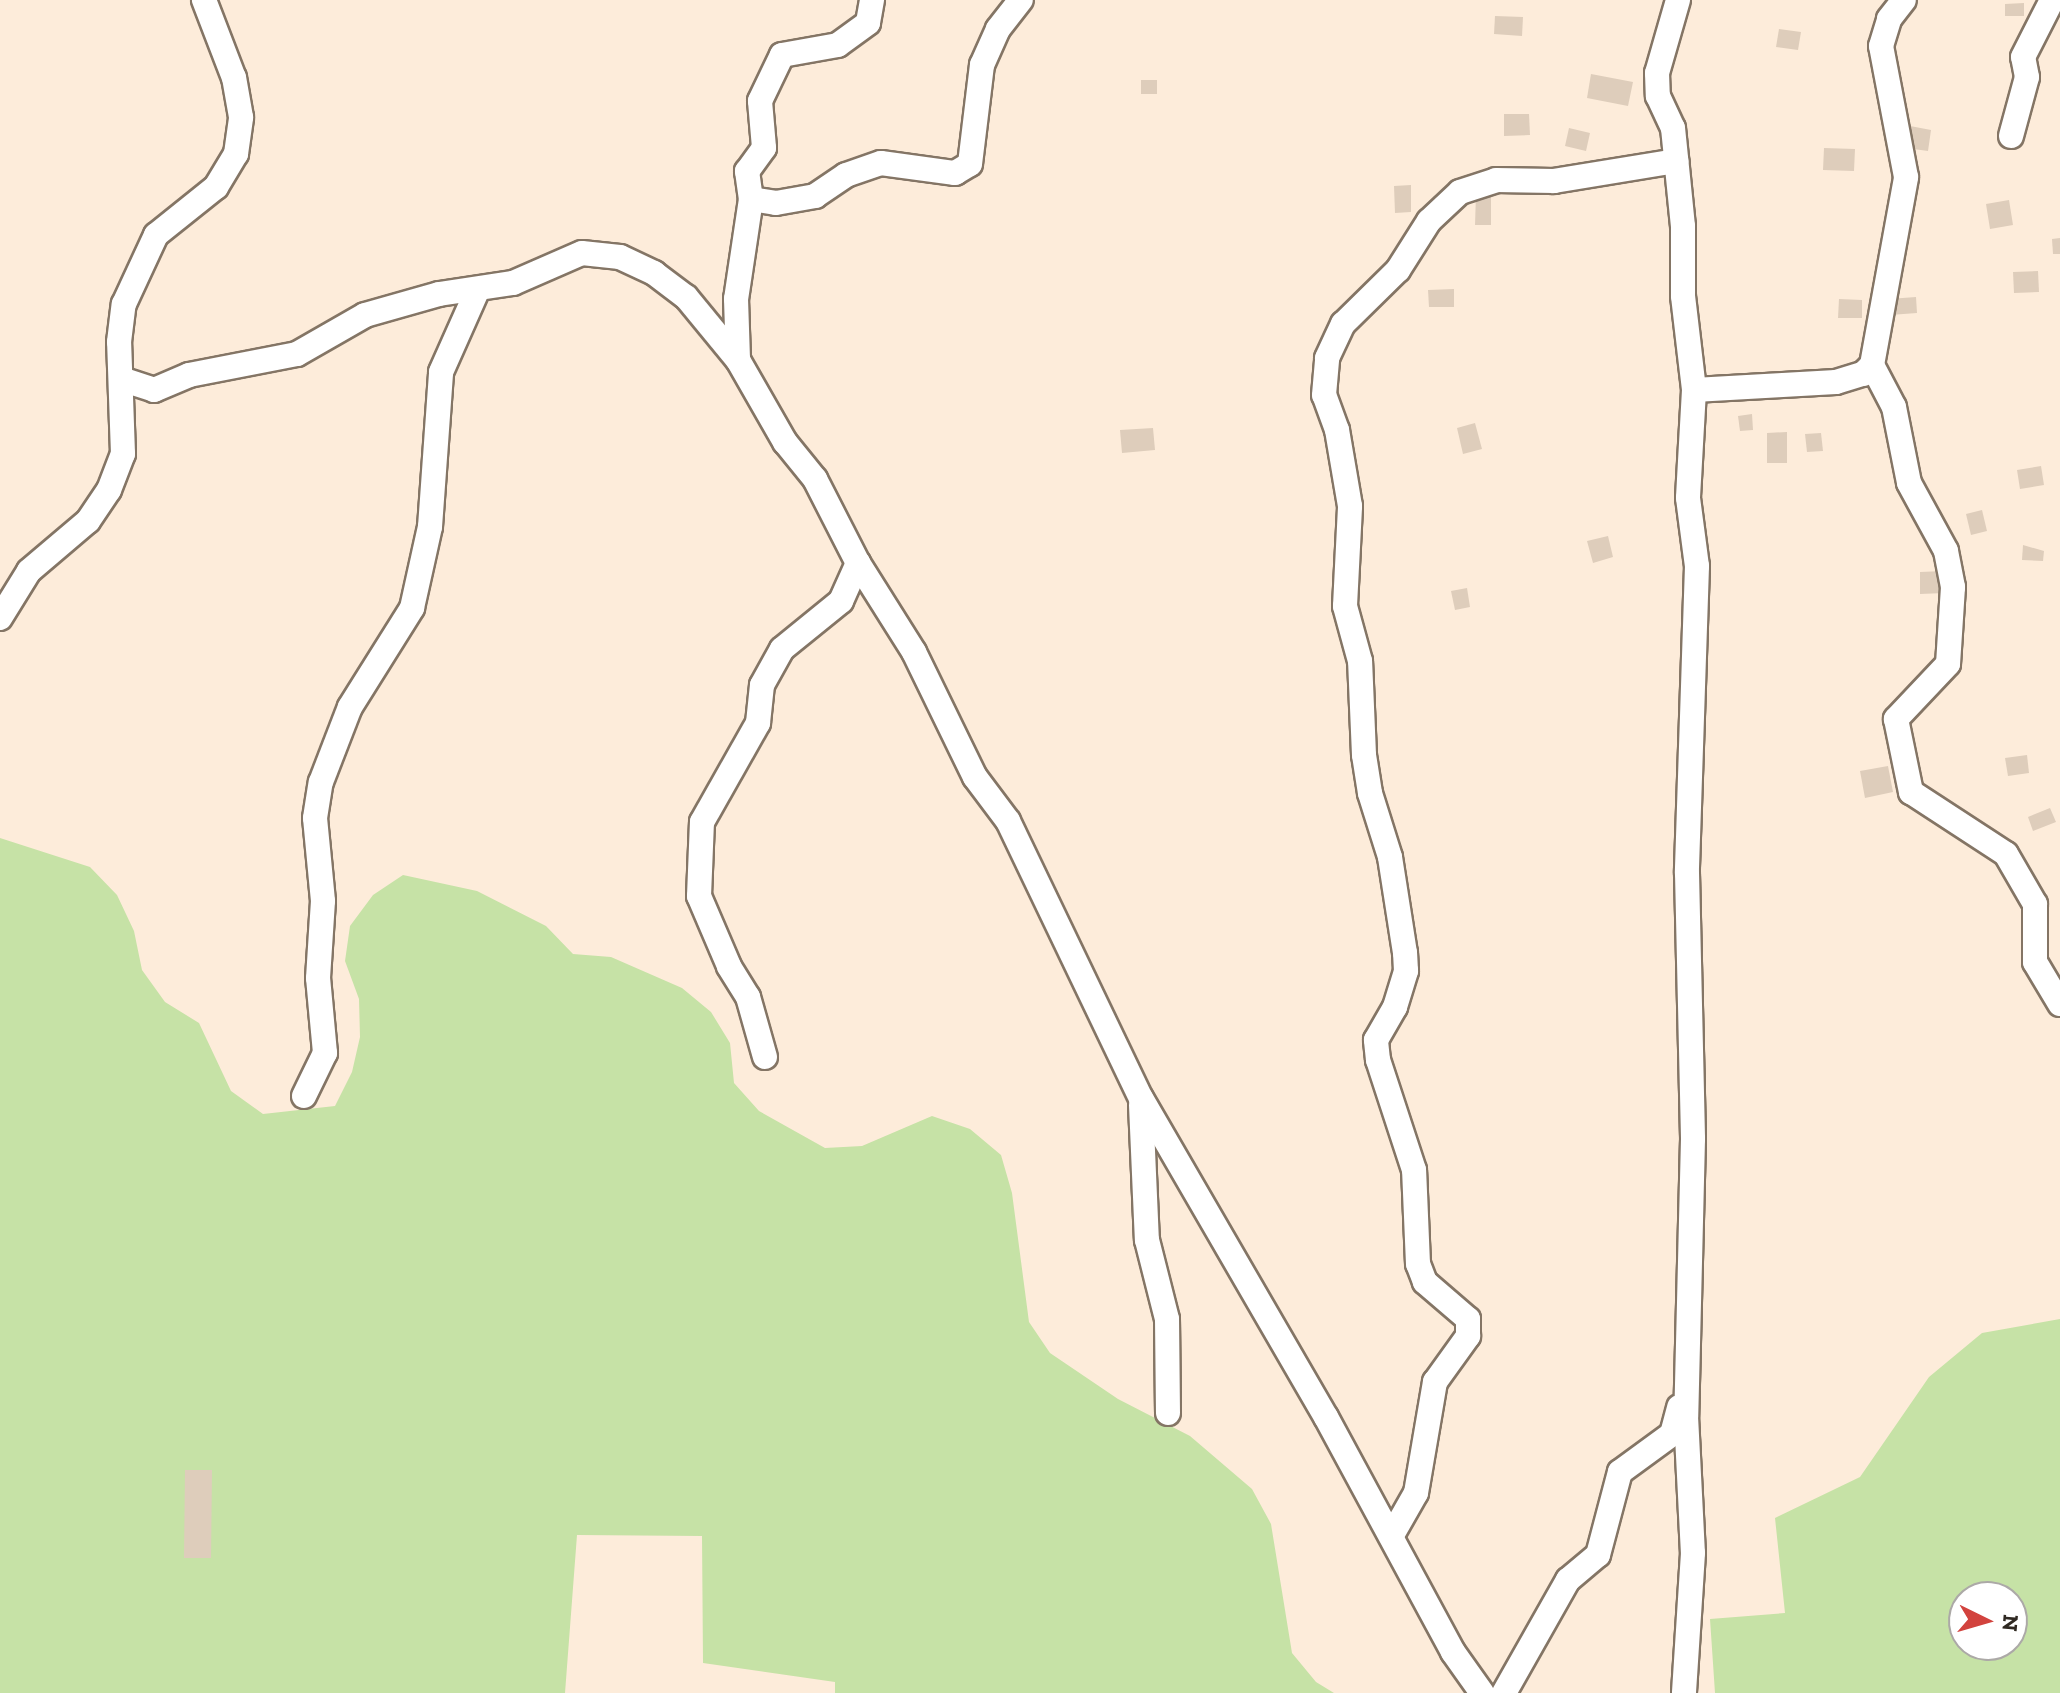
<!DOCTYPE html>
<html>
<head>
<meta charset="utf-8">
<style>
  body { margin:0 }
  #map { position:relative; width:2060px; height:1693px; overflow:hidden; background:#fdecda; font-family:"Zilla Slab",serif }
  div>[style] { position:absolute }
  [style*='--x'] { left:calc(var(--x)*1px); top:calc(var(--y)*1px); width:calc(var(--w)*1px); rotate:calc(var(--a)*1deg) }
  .green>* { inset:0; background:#c6e2a6 }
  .building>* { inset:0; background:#decdbb }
  .roads { filter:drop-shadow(2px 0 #847565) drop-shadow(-2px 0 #847565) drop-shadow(0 2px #847565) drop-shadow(0 -2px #847565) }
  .minor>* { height:24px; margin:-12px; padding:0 12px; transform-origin:12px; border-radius:12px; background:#fff }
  span { translate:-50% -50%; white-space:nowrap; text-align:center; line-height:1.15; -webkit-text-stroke:7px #fff; paint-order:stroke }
  .north { position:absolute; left:1948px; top:1581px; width:80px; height:80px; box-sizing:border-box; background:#fff; border:2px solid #aca9a7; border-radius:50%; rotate:95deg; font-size:22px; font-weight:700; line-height:32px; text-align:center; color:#2f2922 }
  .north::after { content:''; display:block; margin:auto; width:28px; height:36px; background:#d2433e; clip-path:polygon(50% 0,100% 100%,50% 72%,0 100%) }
</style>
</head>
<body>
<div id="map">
  <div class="green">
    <i style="clip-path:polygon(0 838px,90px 867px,117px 895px,134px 931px,142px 970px,165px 1002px,199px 1023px,231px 1091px,263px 1114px,335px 1106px,352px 1072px,360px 1037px,359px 999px,345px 961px,350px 926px,373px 895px,403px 875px,477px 891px,546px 926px,573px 954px,611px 957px,682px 988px,711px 1012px,730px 1043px,734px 1083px,759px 1111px,825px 1148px,862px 1146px,932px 1116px,970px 1129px,1001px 1155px,1012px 1193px,1029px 1322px,1050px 1353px,1118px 1399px,1190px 1436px,1252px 1489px,1271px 1524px,1292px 1653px,1316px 1682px,1334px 1693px,835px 1693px,835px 1682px,703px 1663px,702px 1536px,577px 1535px,565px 1693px,0 1693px)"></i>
    <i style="clip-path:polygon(evenodd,2060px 1319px,2060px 1693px,1715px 1693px,1710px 1619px,1785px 1613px,1775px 1518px,1860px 1477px,1929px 1377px,1982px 1333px,2060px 1319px,2012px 1597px,2012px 1645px,1964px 1645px,1964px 1597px,2012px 1597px)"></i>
  </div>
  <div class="building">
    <i style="clip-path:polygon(2024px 3px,2024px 16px,2005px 16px,2005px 4px)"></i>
    <i style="clip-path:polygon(1495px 16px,1523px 17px,1522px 36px,1494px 34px)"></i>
    <i style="clip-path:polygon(1779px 29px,1801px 32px,1798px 50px,1776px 47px)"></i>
    <i style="clip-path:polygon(1591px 74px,1633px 82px,1628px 106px,1587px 98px)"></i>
    <i style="clip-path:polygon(1141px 80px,1157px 80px,1157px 94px,1141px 94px)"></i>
    <i style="clip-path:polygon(1504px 114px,1529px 114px,1530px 135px,1504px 136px)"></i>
    <i style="clip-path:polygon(1910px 126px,1931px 130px,1928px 151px,1906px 148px)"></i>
    <i style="clip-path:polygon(1569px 128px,1590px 133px,1586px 151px,1565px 146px)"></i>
    <i style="clip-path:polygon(1824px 148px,1855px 149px,1854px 171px,1823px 170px)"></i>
    <i style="clip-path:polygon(1411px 185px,1411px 212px,1395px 213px,1394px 186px)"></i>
    <i style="clip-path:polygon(1476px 194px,1491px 194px,1491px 225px,1475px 225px)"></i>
    <i style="clip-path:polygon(2009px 200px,2013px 225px,1990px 229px,1986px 204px)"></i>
    <i style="clip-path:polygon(2060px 238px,2060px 254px,2053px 254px,2052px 239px)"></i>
    <i style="clip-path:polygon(2038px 271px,2039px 292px,2014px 293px,2013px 272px)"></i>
    <i style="clip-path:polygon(1454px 289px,1454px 307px,1429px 307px,1428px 290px)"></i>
    <i style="clip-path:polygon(1916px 297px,1917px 313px,1890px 315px,1889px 299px)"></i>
    <i style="clip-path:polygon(1839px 299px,1862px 300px,1862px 318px,1838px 318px)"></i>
    <i style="clip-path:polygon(1752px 414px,1753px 430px,1740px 431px,1738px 416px)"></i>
    <i style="clip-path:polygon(1475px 423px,1482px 449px,1463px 454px,1457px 428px)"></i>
    <i style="clip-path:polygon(1153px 428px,1155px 450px,1122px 453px,1120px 430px)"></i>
    <i style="clip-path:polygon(1787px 432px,1787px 463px,1767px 463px,1767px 433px)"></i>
    <i style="clip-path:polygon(1821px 433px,1823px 451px,1807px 452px,1805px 434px)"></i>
    <i style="clip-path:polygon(2041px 466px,2044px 485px,2020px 489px,2017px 470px)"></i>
    <i style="clip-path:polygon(1982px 510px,1987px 531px,1971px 535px,1966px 514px)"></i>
    <i style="clip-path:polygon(1608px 536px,1613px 557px,1593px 563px,1587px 541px)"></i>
    <i style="clip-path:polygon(2023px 545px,2044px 551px,2043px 561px,2022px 560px)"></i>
    <i style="clip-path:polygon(1944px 571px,1945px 593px,1920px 594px,1920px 572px)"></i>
    <i style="clip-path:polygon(1467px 588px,1470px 607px,1455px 610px,1451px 591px)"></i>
    <i style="clip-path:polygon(2027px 755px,2029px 773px,2008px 776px,2005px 758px)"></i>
    <i style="clip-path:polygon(1888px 766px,1893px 792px,1865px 798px,1860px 771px)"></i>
    <i style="clip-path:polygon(2050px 808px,2056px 822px,2033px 831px,2028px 817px)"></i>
    <i style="clip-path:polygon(185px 1470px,212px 1470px,211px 1558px,184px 1558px)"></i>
  </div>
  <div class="roads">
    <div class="minor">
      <i style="--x:872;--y:0;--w:23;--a:100"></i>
      <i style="--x:868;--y:23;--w:37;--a:144"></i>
      <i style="--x:838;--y:45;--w:57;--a:169.9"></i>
      <i style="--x:782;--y:55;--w:51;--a:115.6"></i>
      <i style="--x:760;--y:101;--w:47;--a:85.1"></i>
      <i style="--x:764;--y:148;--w:29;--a:126"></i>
      <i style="--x:747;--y:171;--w:28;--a:82"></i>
      <i style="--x:751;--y:199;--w:101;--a:98.5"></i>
      <i style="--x:736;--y:299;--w:61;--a:88.1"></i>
      <i style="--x:738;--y:360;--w:95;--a:60.2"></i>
      <i style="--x:785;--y:442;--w:48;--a:51"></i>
      <i style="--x:815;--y:479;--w:94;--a:62.9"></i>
      <i style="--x:858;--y:563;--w:105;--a:57.8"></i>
      <i style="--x:914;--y:652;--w:139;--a:64"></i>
      <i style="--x:975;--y:777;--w:55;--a:53.1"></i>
      <i style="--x:1008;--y:821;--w:307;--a:64.4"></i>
      <i style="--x:1141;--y:1098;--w:369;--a:59.9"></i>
      <i style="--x:1326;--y:1417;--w:267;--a:61.6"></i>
      <i style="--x:1453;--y:1652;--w:50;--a:54.7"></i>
      <i style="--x:1678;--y:0;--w:76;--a:106"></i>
      <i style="--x:1657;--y:73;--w:23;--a:88"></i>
      <i style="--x:1658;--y:96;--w:35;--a:65"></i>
      <i style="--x:1673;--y:128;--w:99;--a:84.2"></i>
      <i style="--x:1683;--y:226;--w:70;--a:90"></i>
      <i style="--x:1683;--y:296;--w:95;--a:83.3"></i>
      <i style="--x:1694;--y:390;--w:108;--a:93.2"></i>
      <i style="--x:1688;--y:498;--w:69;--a:82.5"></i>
      <i style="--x:1697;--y:566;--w:307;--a:91.9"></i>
      <i style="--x:1687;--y:873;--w:266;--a:88.7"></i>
      <i style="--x:1693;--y:1139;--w:277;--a:91.4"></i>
      <i style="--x:1686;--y:1416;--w:137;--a:87.1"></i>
      <i style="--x:1693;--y:1553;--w:140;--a:93.7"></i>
      <i style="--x:2011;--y:136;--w:61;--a:-74.8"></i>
      <i style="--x:2027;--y:77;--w:20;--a:-101"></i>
      <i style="--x:2023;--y:57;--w:64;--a:-63"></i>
      <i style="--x:751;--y:199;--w:25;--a:9"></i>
      <i style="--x:776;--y:203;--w:40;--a:-10"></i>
      <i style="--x:815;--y:196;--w:37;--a:-34"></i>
      <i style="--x:846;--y:175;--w:37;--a:-19"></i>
      <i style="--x:881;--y:163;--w:75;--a:7.7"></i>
      <i style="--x:955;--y:173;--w:17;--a:-31"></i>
      <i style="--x:970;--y:164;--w:100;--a:-83.1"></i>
      <i style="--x:982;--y:65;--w:39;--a:-66"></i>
      <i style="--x:998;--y:29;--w:37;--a:-52"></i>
      <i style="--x:1872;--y:365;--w:47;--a:62.4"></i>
      <i style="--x:1894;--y:407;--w:77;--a:78.8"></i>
      <i style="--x:1909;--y:483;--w:77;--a:61.4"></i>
      <i style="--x:1946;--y:551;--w:37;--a:79"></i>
      <i style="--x:1953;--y:587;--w:77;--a:93.7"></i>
      <i style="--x:1948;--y:664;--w:76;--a:133.4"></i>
      <i style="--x:1896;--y:719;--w:75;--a:78.4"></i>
      <i style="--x:1911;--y:792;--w:113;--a:33.1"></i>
      <i style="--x:2006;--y:854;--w:58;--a:59.9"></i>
      <i style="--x:2035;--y:904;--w:58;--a:90"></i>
      <i style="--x:2035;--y:962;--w:49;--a:59.2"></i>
      <i style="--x:124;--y:380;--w:32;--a:18"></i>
      <i style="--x:154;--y:390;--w:38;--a:-23"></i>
      <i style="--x:189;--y:375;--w:110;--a:-11"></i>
      <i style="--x:297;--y:354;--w:78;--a:-29.8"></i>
      <i style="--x:365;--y:315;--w:77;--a:-15.8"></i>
      <i style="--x:439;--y:294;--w:75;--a:-8.5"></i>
      <i style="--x:513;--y:283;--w:75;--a:-23.5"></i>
      <i style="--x:582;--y:253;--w:38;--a:6"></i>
      <i style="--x:620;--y:257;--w:38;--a:25"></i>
      <i style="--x:654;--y:273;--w:40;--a:37"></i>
      <i style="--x:686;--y:297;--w:82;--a:50.5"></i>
      <i style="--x:1694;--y:390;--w:142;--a:-3.2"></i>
      <i style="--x:1836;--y:382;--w:28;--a:-17"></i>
      <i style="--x:1863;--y:374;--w:13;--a:-45"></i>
      <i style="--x:1872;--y:365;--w:191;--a:-79.7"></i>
      <i style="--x:1906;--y:177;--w:133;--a:-100.8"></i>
      <i style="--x:1881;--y:46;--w:28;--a:-73"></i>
      <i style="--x:1889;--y:19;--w:24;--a:-52"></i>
      <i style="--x:0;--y:618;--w:55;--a:-58.3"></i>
      <i style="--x:29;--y:571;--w:77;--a:-40.3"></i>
      <i style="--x:88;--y:521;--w:37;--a:-56"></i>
      <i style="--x:109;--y:490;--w:39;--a:-69"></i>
      <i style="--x:123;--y:454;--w:112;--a:-92"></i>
      <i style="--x:119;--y:342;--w:38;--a:-83"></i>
      <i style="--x:124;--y:304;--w:76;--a:-65.1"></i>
      <i style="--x:156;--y:235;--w:77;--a:-38.7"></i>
      <i style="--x:216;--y:187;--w:39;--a:-59"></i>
      <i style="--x:236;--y:154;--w:37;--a:-82"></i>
      <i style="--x:241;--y:117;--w:40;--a:-100"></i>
      <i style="--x:234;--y:78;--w:84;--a:-111"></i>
      <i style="--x:765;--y:1057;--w:62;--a:-105.8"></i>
      <i style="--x:748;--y:997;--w:36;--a:-122"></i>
      <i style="--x:729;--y:966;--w:76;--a:-113.2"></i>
      <i style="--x:699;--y:896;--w:74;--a:-87.7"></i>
      <i style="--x:702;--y:822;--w:114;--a:-60.5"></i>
      <i style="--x:758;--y:723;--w:38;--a:-84"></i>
      <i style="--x:762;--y:685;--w:41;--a:-60.9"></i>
      <i style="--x:782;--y:649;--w:76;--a:-39.1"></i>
      <i style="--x:841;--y:601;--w:42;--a:-65.9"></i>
      <i style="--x:304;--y:1096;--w:48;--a:-64"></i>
      <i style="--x:325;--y:1053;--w:75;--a:-95.3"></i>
      <i style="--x:318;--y:978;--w:77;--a:-86.3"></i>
      <i style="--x:323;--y:901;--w:83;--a:-95.5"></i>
      <i style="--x:315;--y:818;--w:36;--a:-81"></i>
      <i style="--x:321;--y:782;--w:80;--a:-68.9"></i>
      <i style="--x:350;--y:707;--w:117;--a:-57.9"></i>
      <i style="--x:412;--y:608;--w:83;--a:-77.5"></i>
      <i style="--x:430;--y:527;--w:155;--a:-85.9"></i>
      <i style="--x:441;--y:372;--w:89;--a:-66"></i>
      <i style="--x:1141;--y:1105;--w:135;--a:87.5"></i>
      <i style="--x:1147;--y:1240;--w:81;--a:75.8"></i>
      <i style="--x:1167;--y:1319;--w:94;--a:89.4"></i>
      <i style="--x:1392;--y:1535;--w:48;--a:-60.3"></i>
      <i style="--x:1416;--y:1493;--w:113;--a:-80.3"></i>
      <i style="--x:1435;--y:1382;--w:57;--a:-54.3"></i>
      <i style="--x:1468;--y:1336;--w:17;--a:-90"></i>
      <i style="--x:1468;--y:1319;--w:57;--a:-139.3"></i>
      <i style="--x:1425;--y:1282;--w:19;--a:-111"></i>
      <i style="--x:1418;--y:1264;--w:94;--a:-92.4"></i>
      <i style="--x:1414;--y:1170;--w:116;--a:-108.1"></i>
      <i style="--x:1378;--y:1060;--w:20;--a:-96"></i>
      <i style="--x:1376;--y:1040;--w:38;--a:-60"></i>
      <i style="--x:1395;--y:1007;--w:38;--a:-73"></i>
      <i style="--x:1406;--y:971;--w:18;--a:-93"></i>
      <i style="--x:1405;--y:953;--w:97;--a:-98.9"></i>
      <i style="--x:1390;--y:857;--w:67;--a:-107.4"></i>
      <i style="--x:1370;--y:793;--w:38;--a:-99"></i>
      <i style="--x:1364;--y:755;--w:94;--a:-92.4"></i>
      <i style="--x:1360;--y:661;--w:57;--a:-105.3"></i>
      <i style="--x:1345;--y:606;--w:100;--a:-87.1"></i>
      <i style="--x:1350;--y:506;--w:77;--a:-99.7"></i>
      <i style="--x:1337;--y:430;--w:37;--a:-110"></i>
      <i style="--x:1324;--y:395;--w:37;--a:-85"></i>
      <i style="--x:1327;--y:358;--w:38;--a:-65"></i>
      <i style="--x:1343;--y:324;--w:77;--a:-44.5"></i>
      <i style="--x:1398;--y:270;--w:58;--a:-57.7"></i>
      <i style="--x:1429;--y:221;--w:42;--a:-43.1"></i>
      <i style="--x:1460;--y:192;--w:38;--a:-18"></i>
      <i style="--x:1496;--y:180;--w:58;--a:1"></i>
      <i style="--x:1554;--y:181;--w:124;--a:-9.3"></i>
      <i style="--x:1504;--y:1693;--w:130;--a:-60.5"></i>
      <i style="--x:1568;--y:1580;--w:39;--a:-40"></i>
      <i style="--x:1598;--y:1555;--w:86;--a:-75.2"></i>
      <i style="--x:1620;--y:1472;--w:64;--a:-36.2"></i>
      <i style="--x:1672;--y:1434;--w:28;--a:-75"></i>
    </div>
  </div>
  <div class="north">N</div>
</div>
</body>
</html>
